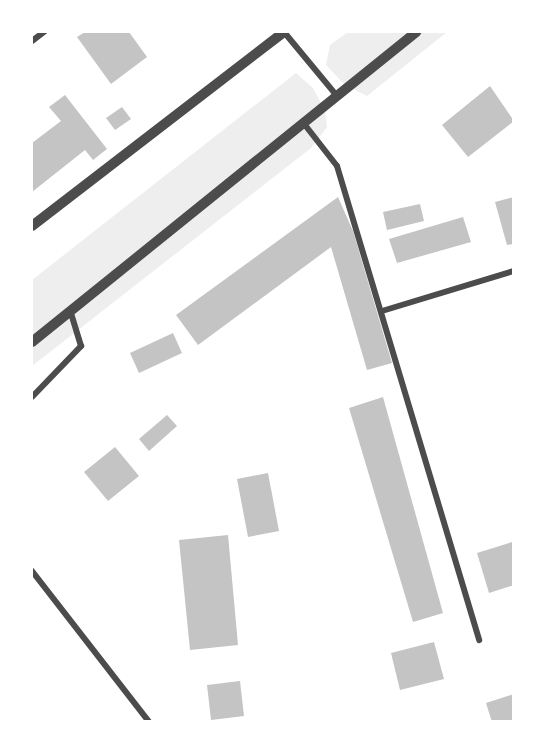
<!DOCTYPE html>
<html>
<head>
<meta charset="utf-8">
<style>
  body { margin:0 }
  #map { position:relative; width:545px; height:753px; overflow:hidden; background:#fff; font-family:Inter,sans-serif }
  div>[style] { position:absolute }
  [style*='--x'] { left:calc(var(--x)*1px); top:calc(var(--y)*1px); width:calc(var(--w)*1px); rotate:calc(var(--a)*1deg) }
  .green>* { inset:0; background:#eee }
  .building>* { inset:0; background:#c4c4c4 }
  .minor>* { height:6px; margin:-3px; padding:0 3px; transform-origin:3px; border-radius:3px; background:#4c4c4c }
  .tertiary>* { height:10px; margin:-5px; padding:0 5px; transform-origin:5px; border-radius:5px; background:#4c4c4c }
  span { translate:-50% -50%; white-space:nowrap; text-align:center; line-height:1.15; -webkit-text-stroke:4.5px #fff; paint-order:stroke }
  .frame { position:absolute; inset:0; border:33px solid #fff; pointer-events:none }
</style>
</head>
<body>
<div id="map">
  <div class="green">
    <i style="clip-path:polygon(348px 32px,447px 32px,367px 96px,345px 85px,326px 65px,330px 45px)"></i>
    <i style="clip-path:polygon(296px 73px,313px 88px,325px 111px,327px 127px,311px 148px,32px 366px,32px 280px)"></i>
  </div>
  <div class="building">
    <i style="clip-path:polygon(85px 32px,129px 32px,147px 57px,111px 84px,77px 37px)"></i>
    <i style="clip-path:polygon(490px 86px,514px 121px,468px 157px,442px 125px)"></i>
    <i style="clip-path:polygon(65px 95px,107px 149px,93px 160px,85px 150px,32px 192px,32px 143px,61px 121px,49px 107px)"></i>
    <i style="clip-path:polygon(122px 107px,131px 119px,115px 130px,106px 118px)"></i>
    <i style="clip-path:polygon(338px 197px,353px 231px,392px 363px,367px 370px,331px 247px,198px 345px,176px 315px)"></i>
    <i style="clip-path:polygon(514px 197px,514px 244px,507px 245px,495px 202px)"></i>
    <i style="clip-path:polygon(420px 204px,424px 221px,387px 230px,383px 212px)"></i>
    <i style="clip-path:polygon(463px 217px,471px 242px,397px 263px,389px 239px)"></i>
    <i style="clip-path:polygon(173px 333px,182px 353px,139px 373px,130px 353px)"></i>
    <i style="clip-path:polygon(383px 397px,443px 613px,413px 622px,349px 408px)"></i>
    <i style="clip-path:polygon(167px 415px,177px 426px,149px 451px,139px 439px)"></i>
    <i style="clip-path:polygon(115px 447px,139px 476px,108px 501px,84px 472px)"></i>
    <i style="clip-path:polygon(268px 473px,279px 531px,248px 537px,237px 479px)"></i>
    <i style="clip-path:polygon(228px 535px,238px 645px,190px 650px,179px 540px)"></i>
    <i style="clip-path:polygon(512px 542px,514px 585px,489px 593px,477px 553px)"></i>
    <i style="clip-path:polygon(434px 642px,444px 679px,400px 690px,391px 653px)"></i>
    <i style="clip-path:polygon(240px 681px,244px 716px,211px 720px,207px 685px)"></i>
    <i style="clip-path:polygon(514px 694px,514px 722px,492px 722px,486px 703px)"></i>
  </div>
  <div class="minor">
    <i style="--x:284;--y:32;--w:83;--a:50.4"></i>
    <i style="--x:32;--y:41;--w:15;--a:-37"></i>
    <i style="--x:305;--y:125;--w:52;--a:52"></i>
    <i style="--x:337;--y:166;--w:495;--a:73.3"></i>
    <i style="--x:382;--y:311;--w:138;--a:-16.9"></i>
    <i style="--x:32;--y:397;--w:71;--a:-46.1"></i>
    <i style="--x:81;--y:346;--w:37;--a:-107"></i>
    <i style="--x:32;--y:571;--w:191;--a:52.2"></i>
  </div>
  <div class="tertiary">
    <i style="--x:32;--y:226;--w:318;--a:-37.6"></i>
    <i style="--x:32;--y:342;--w:494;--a:-38.9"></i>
  </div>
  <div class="frame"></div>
</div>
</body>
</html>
